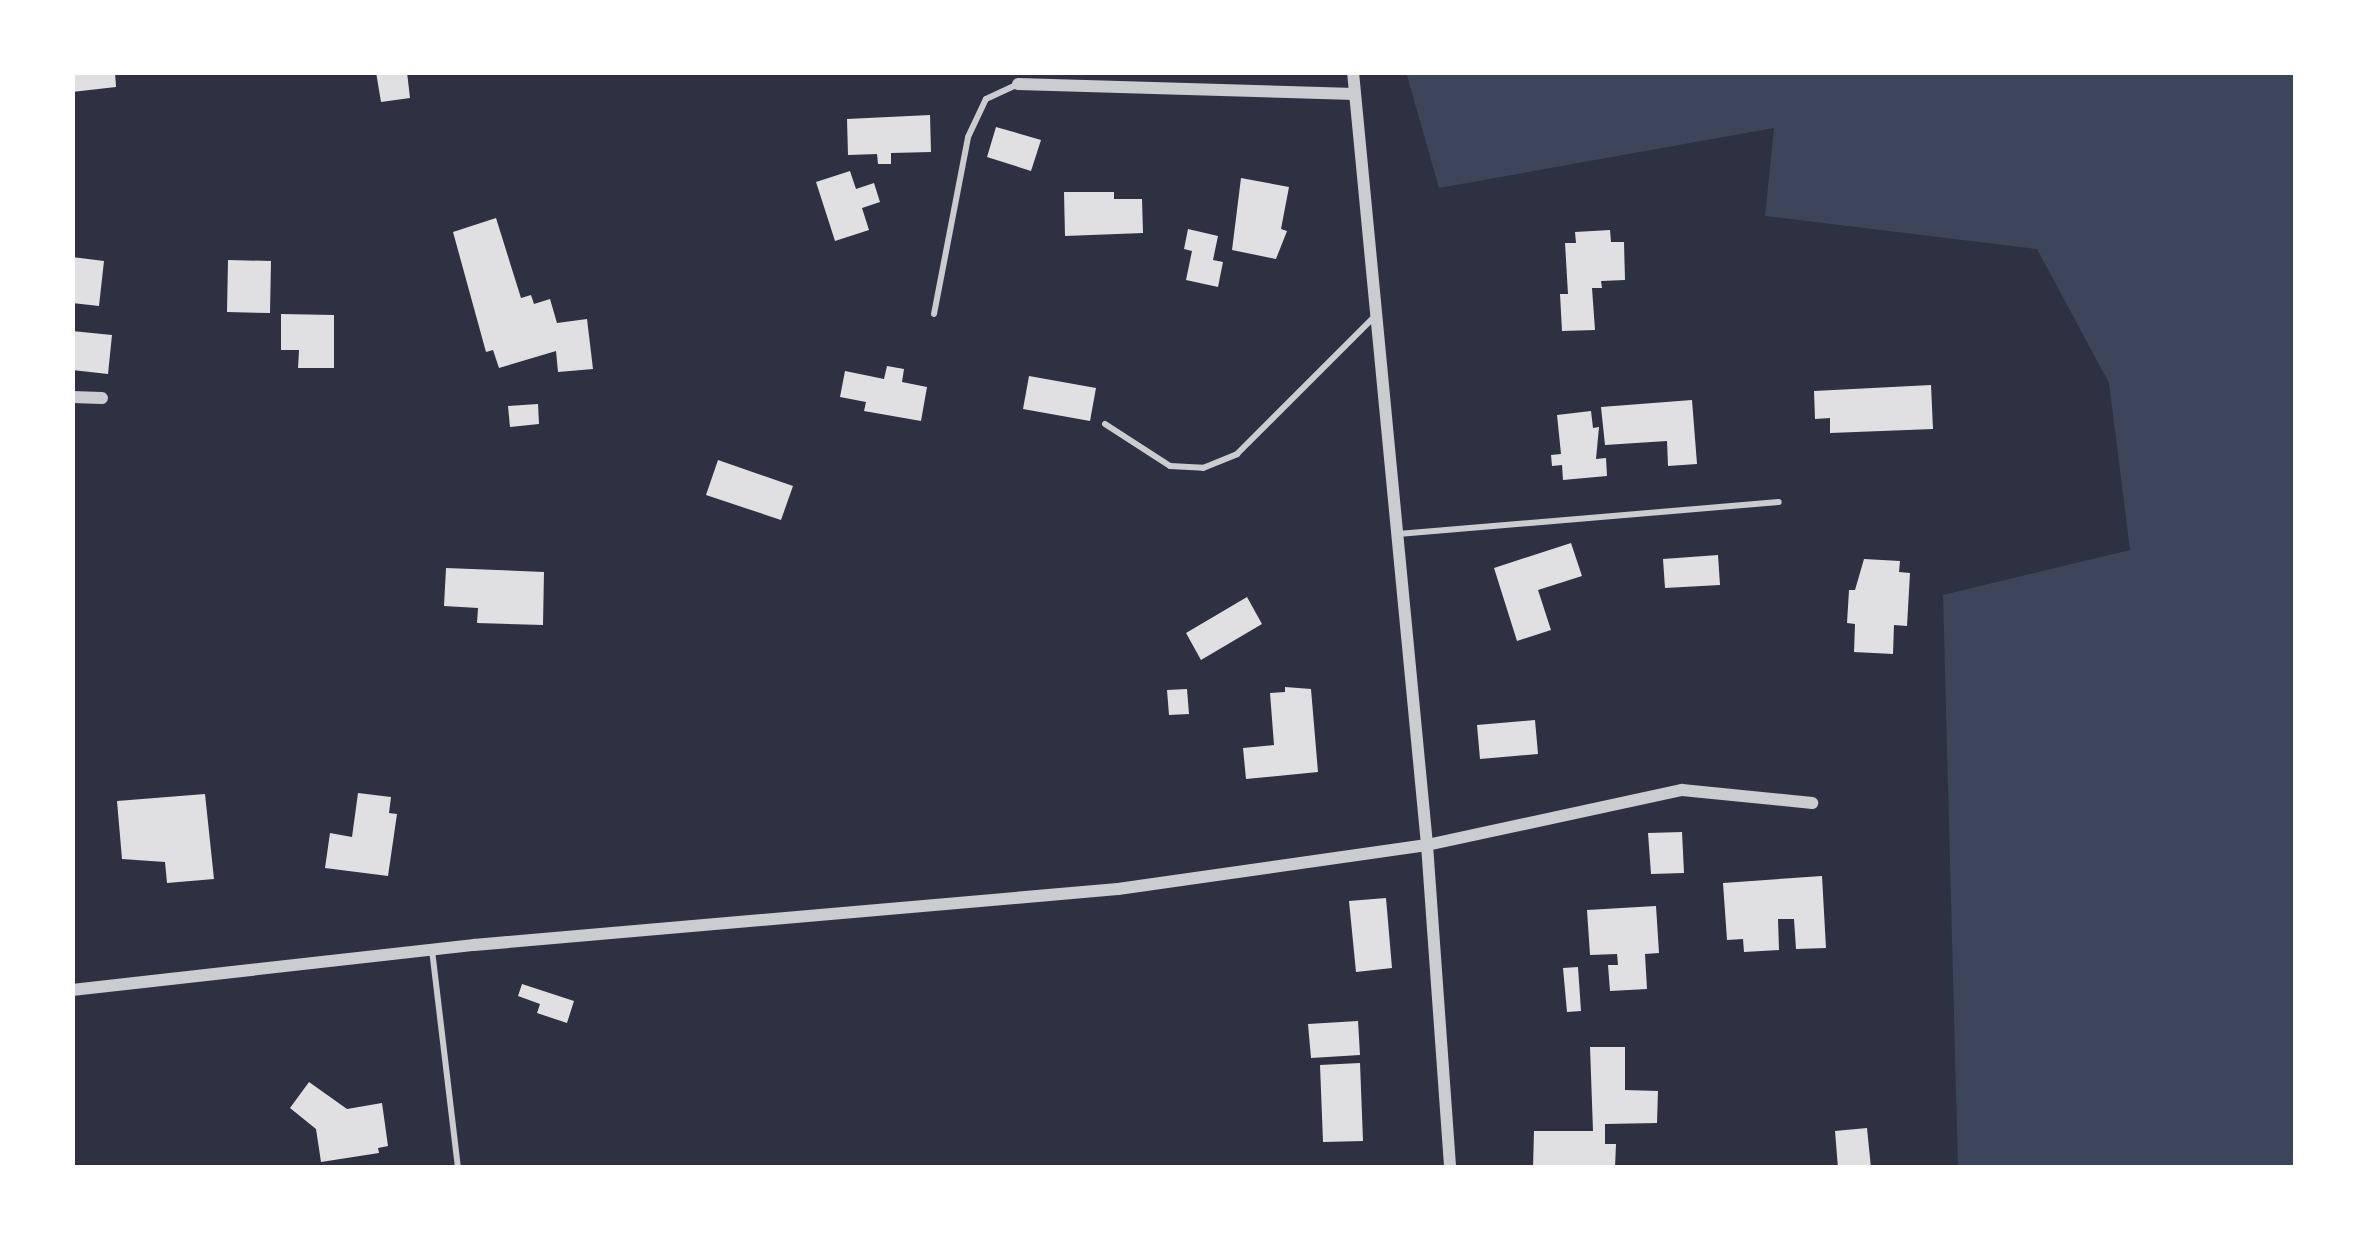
<!DOCTYPE html>
<html>
<head>
<meta charset="utf-8">
<style>
  body { margin:0 }
  #map { position:relative; width:2368px; height:1240px; overflow:hidden; background:#2d3142; font-family:"Alegreya Sans",sans-serif }
  div>[style] { position:absolute }
  [style*='--x'] { left:calc(var(--x)*1px); top:calc(var(--y)*1px); width:calc(var(--w)*1px); rotate:calc(var(--a)*1deg) }
  .green>* { inset:0; background:#3c4559 }
  .building>* { inset:0; background:#e0e0e3 }
  .service>* { height:6px; margin:-3px; padding:0 3px; transform-origin:3px; border-radius:3px; background:#caccd0 }
  .minor>* { height:12px; margin:-6px; padding:0 6px; transform-origin:6px; border-radius:6px; background:#caccd0 }
  span { translate:-50% -50%; white-space:nowrap; text-align:center; line-height:1.15; -webkit-text-stroke:12px #fff; paint-order:stroke }
  .frame { position:absolute; inset:0; border:75px solid #fff; pointer-events:none }
</style>
</head>
<body>
<div id="map">
  <div class="green">
    <i style="clip-path:polygon(1406px 72px,2296px 72px,2296px 1168px,1958px 1168px,1943px 595px,2130px 550px,2109px 383px,2037px 249px,1765px 216px,1774px 128px,1439px 188px)"></i>
  </div>
  <div class="building">
    <i style="clip-path:polygon(72px 72px,115px 72px,116px 87px,72px 92px)"></i>
    <i style="clip-path:polygon(376px 72px,407px 72px,410px 98px,381px 102px)"></i>
    <i style="clip-path:polygon(930px 115px,931px 152px,891px 153px,891px 164px,878px 164px,877px 154px,848px 155px,847px 119px)"></i>
    <i style="clip-path:polygon(996px 127px,1041px 140px,1031px 171px,987px 157px)"></i>
    <i style="clip-path:polygon(850px 171px,856px 189px,874px 183px,880px 202px,862px 208px,869px 230px,835px 241px,816px 182px)"></i>
    <i style="clip-path:polygon(1241px 178px,1289px 187px,1281px 229px,1287px 231px,1276px 259px,1232px 250px)"></i>
    <i style="clip-path:polygon(1064px 192px,1114px 192px,1114px 199px,1142px 199px,1143px 233px,1065px 236px)"></i>
    <i style="clip-path:polygon(496px 218px,521px 298px,531px 295px,534px 304px,550px 299px,557px 323px,587px 319px,593px 369px,558px 372px,556px 351px,499px 368px,493px 350px,486px 352px,453px 232px)"></i>
    <i style="clip-path:polygon(1188px 229px,1218px 236px,1213px 260px,1223px 262px,1218px 287px,1186px 280px,1192px 251px,1184px 249px)"></i>
    <i style="clip-path:polygon(1610px 230px,1611px 242px,1624px 242px,1625px 280px,1601px 281px,1602px 288px,1592px 288px,1595px 330px,1562px 331px,1560px 294px,1568px 294px,1565px 243px,1576px 243px,1575px 232px)"></i>
    <i style="clip-path:polygon(72px 257px,104px 261px,99px 306px,72px 303px)"></i>
    <i style="clip-path:polygon(228px 260px,271px 261px,270px 313px,227px 312px)"></i>
    <i style="clip-path:polygon(281px 314px,334px 315px,334px 368px,298px 368px,299px 350px,281px 350px)"></i>
    <i style="clip-path:polygon(72px 331px,112px 335px,108px 374px,72px 370px)"></i>
    <i style="clip-path:polygon(887px 366px,904px 369px,902px 382px,927px 387px,921px 421px,864px 411px,866px 402px,840px 397px,845px 371px,884px 379px)"></i>
    <i style="clip-path:polygon(1029px 376px,1096px 388px,1090px 421px,1023px 409px)"></i>
    <i style="clip-path:polygon(1931px 385px,1933px 429px,1830px 433px,1830px 418px,1815px 419px,1814px 391px)"></i>
    <i style="clip-path:polygon(1692px 400px,1697px 464px,1668px 466px,1667px 441px,1605px 445px,1601px 407px)"></i>
    <i style="clip-path:polygon(538px 404px,539px 424px,510px 427px,508px 406px)"></i>
    <i style="clip-path:polygon(1591px 411px,1593px 428px,1599px 427px,1596px 459px,1606px 458px,1607px 476px,1563px 480px,1562px 465px,1552px 466px,1551px 455px,1561px 454px,1557px 415px)"></i>
    <i style="clip-path:polygon(718px 460px,793px 486px,781px 520px,706px 495px)"></i>
    <i style="clip-path:polygon(1571px 543px,1582px 576px,1538px 590px,1551px 630px,1517px 641px,1494px 568px)"></i>
    <i style="clip-path:polygon(1718px 555px,1720px 585px,1665px 588px,1663px 559px)"></i>
    <i style="clip-path:polygon(1864px 559px,1900px 561px,1899px 572px,1910px 573px,1907px 626px,1894px 625px,1893px 654px,1854px 652px,1855px 624px,1847px 623px,1849px 590px,1855px 590px)"></i>
    <i style="clip-path:polygon(446px 568px,544px 572px,543px 625px,477px 623px,478px 608px,444px 606px)"></i>
    <i style="clip-path:polygon(1247px 597px,1262px 624px,1201px 660px,1186px 633px)"></i>
    <i style="clip-path:polygon(1285px 687px,1311px 689px,1318px 772px,1246px 779px,1243px 748px,1274px 745px,1270px 693px,1285px 692px)"></i>
    <i style="clip-path:polygon(1187px 689px,1189px 714px,1169px 715px,1167px 690px)"></i>
    <i style="clip-path:polygon(1535px 720px,1538px 754px,1480px 759px,1477px 725px)"></i>
    <i style="clip-path:polygon(358px 793px,391px 797px,389px 813px,397px 814px,388px 876px,325px 868px,330px 833px,352px 837px)"></i>
    <i style="clip-path:polygon(205px 794px,214px 879px,167px 883px,165px 862px,122px 859px,117px 801px)"></i>
    <i style="clip-path:polygon(1682px 832px,1684px 873px,1651px 874px,1648px 833px)"></i>
    <i style="clip-path:polygon(1822px 876px,1826px 948px,1796px 949px,1794px 919px,1778px 919px,1779px 950px,1744px 952px,1743px 939px,1727px 940px,1723px 883px)"></i>
    <i style="clip-path:polygon(1386px 898px,1392px 968px,1356px 972px,1349px 901px)"></i>
    <i style="clip-path:polygon(1656px 906px,1659px 953px,1645px 954px,1647px 989px,1610px 991px,1608px 965px,1618px 965px,1617px 954px,1590px 955px,1587px 910px)"></i>
    <i style="clip-path:polygon(1578px 967px,1581px 1011px,1567px 1012px,1563px 968px)"></i>
    <i style="clip-path:polygon(522px 984px,574px 1001px,567px 1023px,537px 1013px,540px 1004px,518px 996px)"></i>
    <i style="clip-path:polygon(1358px 1021px,1360px 1055px,1311px 1058px,1308px 1024px)"></i>
    <i style="clip-path:polygon(1590px 1047px,1625px 1047px,1625px 1090px,1658px 1091px,1657px 1123px,1605px 1124px,1605px 1144px,1616px 1144px,1615px 1168px,1533px 1168px,1534px 1131px,1593px 1131px)"></i>
    <i style="clip-path:polygon(1360px 1063px,1363px 1141px,1323px 1142px,1320px 1065px)"></i>
    <i style="clip-path:polygon(309px 1082px,347px 1109px,382px 1103px,388px 1146px,378px 1148px,379px 1153px,321px 1162px,316px 1129px,290px 1108px)"></i>
    <i style="clip-path:polygon(1867px 1128px,1871px 1168px,1838px 1168px,1835px 1131px)"></i>
  </div>
  <div class="service">
    <i style="--x:934;--y:314;--w:180;--a:-79.1"></i>
    <i style="--x:968;--y:137;--w:42;--a:-64.7"></i>
    <i style="--x:986;--y:99;--w:35;--a:-25"></i>
    <i style="--x:1105;--y:424;--w:77;--a:32.9"></i>
    <i style="--x:1170;--y:466;--w:33;--a:3"></i>
    <i style="--x:1203;--y:468;--w:37;--a:-22"></i>
    <i style="--x:1237;--y:454;--w:194;--a:-45"></i>
    <i style="--x:1398;--y:534;--w:382;--a:-4.8"></i>
    <i style="--x:432;--y:950;--w:220;--a:83.2"></i>
  </div>
  <div class="minor">
    <i style="--x:1353;--y:72;--w:777;--a:84.53"></i>
    <i style="--x:1427;--y:845;--w:324;--a:85.9"></i>
    <i style="--x:1018;--y:84;--w:337;--a:1.7"></i>
    <i style="--x:72;--y:397;--w:30;--a:2"></i>
    <i style="--x:72;--y:990;--w:405;--a:-6.4"></i>
    <i style="--x:474;--y:945;--w:646;--a:-4.97"></i>
    <i style="--x:1118;--y:889;--w:312;--a:-8.1"></i>
    <i style="--x:1427;--y:845;--w:261;--a:-12.2"></i>
    <i style="--x:1682;--y:790;--w:131;--a:5.7"></i>
  </div>
  <div class="frame"></div>
</div>
</body>
</html>
